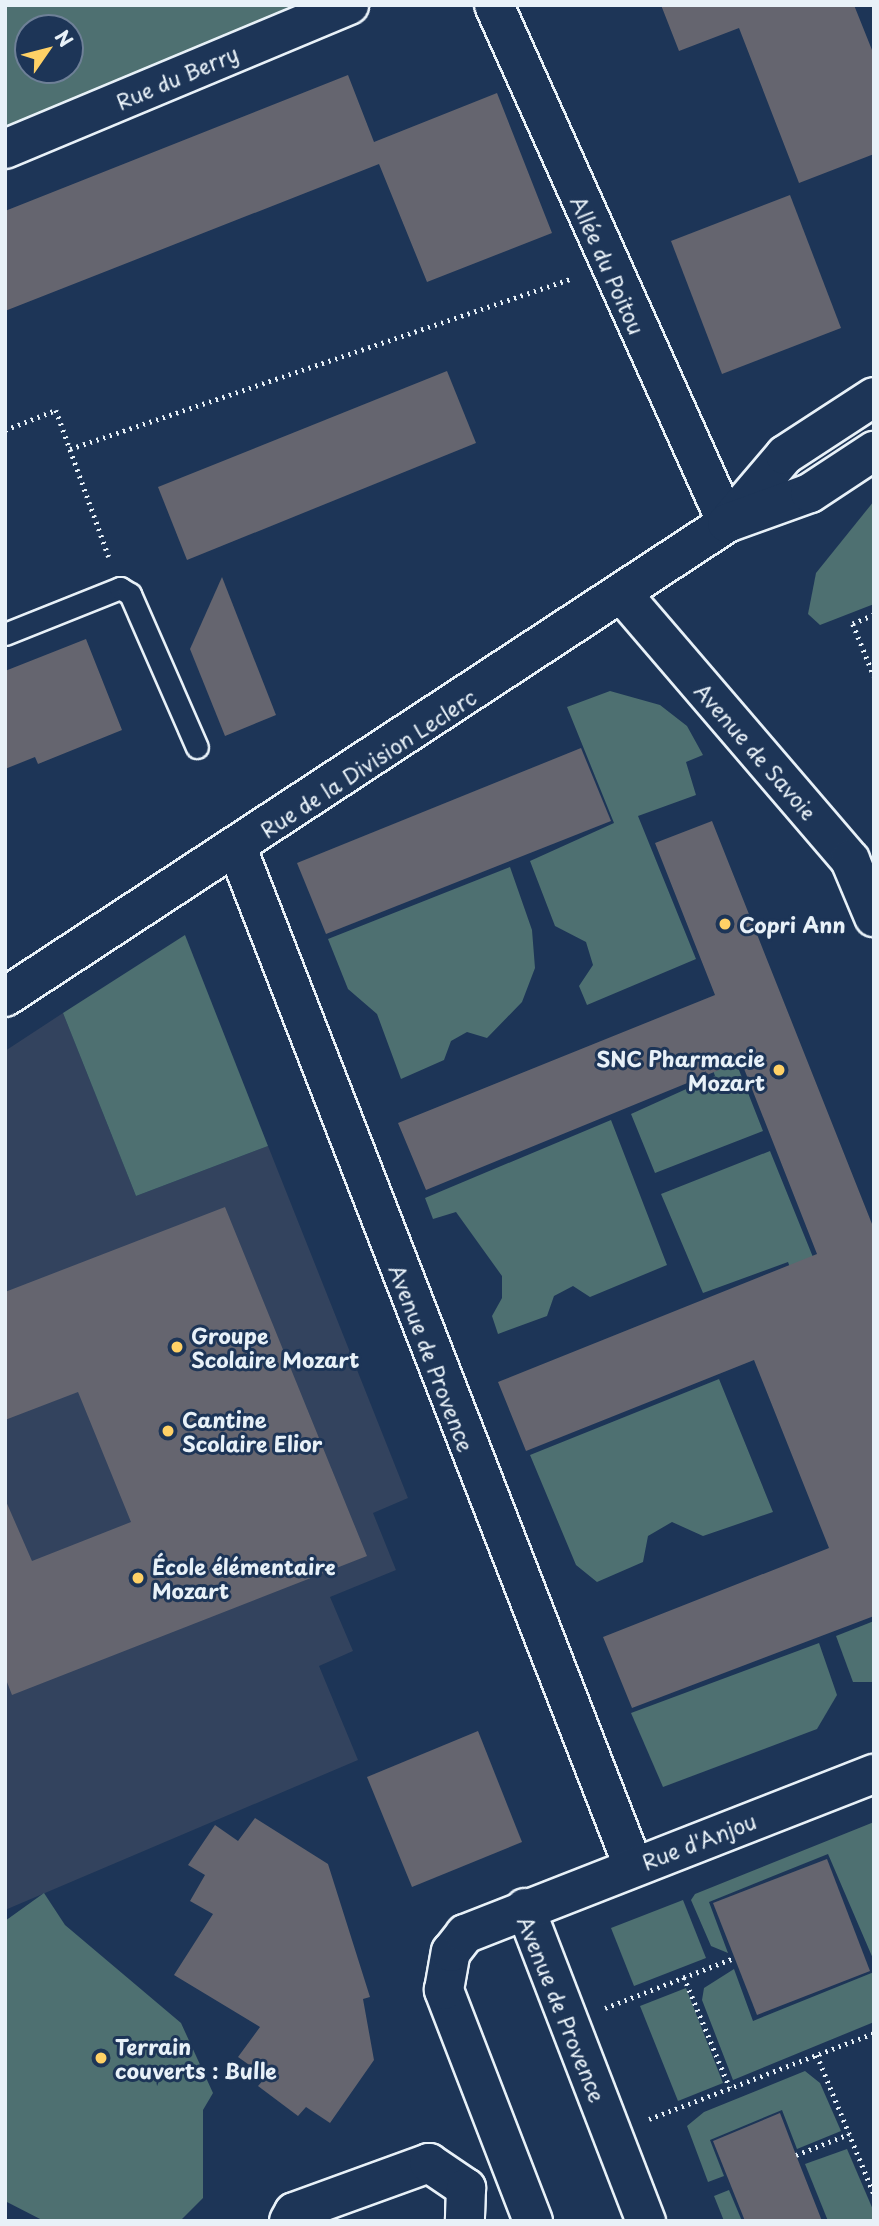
<!DOCTYPE html>
<html>
<head>
<meta charset="utf-8">
<style>
  body { margin:0 }
  #map { position:relative; width:879px; height:2226px; overflow:hidden; background:#1d3557; font-family:"Playpen Sans",sans-serif }
  div>[style] { position:absolute }
  [style*='--x'] { left:calc(var(--x)*1px); top:calc(var(--y)*1px); width:calc(var(--w)*1px); rotate:calc(var(--a)*1deg) }
  .built>* { inset:0; background:#33435e }
  .green>* { inset:0; background:#4e7071 }
  .building>* { inset:0; background:#65656f }
  .path>* { height:4.5px; margin-top:-2.25px; transform-origin:0; background:repeating-linear-gradient(90deg,#e8f1f8 0 2px,transparent 0 7px) }
  .roads { filter:drop-shadow(2px 0 #e8f1f8) drop-shadow(-2px 0 #e8f1f8) drop-shadow(0 2px #e8f1f8) drop-shadow(0 -2px #e8f1f8) }
  .lane>* { height:21px; margin:-10.5px; padding:0 10.5px; transform-origin:10.5px; border-radius:10.5px; background:#1d3557 }
  .street>* { height:38px; margin:-19px; padding:0 19px; transform-origin:19px; border-radius:19px; background:#1d3557 }
  .dots>* { width:19px; height:19px; translate:-50% -50%; box-sizing:border-box; border:4px solid #1d3557; border-radius:50% }
  span { translate:-50% -50%; white-space:nowrap; text-align:center; line-height:1.15; -webkit-text-stroke:6px #1d3557; paint-order:stroke }
  .street-label { font-size:21px; color:#e8f1f8 }
  .poi-label { font-size:21px; color:#e8f1f8; font-weight:700 }
  .left { translate:0 -50%; text-align:left }
  .right { translate:-100% -50%; text-align:right }
  .frame { position:absolute; inset:0; border:7px solid #e8f1f8; pointer-events:none }
  .north { position:absolute; left:14px; top:14px; width:70px; height:70px; box-sizing:border-box; background:#1d3557; border:2px solid #6e8097; border-radius:50%; rotate:55deg; font-size:19px; font-weight:700; line-height:28px; text-align:center; color:#e8f1f8 }
  .north::after { content:''; display:block; margin:auto; width:24px; height:32px; background:#ffd166; clip-path:polygon(50% 0,100% 100%,50% 72%,0 100%) }
</style>
</head>
<body>
<div id="map">
  <div class="built">
    <i style="clip-path:polygon(63px 1013px,136px 1196px,268px 1146px,408px 1498px,373px 1513px,396px 1570px,330px 1597px,353px 1651px,319px 1666px,358px 1760px,5px 1910px,5px 1051px)"></i>
  </div>
  <div class="green">
    <i style="clip-path:polygon(evenodd,5px 5px,331px 5px,5px 139px,5px 5px,28px 28px,70px 28px,70px 70px,28px 70px,28px 28px)"></i>
    <i style="clip-path:polygon(874px 501px,874px 604px,820px 625px,808px 614px,816px 573px)"></i>
    <i style="clip-path:polygon(610px 691px,660px 705px,687px 726px,703px 755px,686px 762px,696px 795px,638px 816px,696px 959px,587px 1005px,579px 986px,593px 965px,586px 942px,555px 926px,530px 861px,614px 823px,567px 707px)"></i>
    <i style="clip-path:polygon(510px 867px,532px 930px,535px 968px,522px 1002px,487px 1038px,467px 1032px,451px 1041px,444px 1060px,401px 1079px,377px 1014px,348px 989px,328px 939px)"></i>
    <i style="clip-path:polygon(185px 935px,268px 1146px,136px 1196px,63px 1013px)"></i>
    <i style="clip-path:polygon(715px 1009px,763px 1131px,655px 1173px,631px 1114px,715px 1076px,695px 1017px)"></i>
    <i style="clip-path:polygon(611px 1120px,667px 1265px,590px 1297px,573px 1286px,554px 1296px,547px 1316px,498px 1334px,492px 1316px,502px 1298px,502px 1276px,456px 1212px,433px 1219px,425px 1198px)"></i>
    <i style="clip-path:polygon(770px 1151px,834px 1309px,809px 1318px,788px 1262px,703px 1293px,661px 1194px)"></i>
    <i style="clip-path:polygon(719px 1379px,773px 1512px,703px 1536px,672px 1522px,648px 1536px,643px 1562px,597px 1582px,576px 1565px,530px 1455px)"></i>
    <i style="clip-path:polygon(874px 1621px,874px 1682px,853px 1682px,836px 1636px)"></i>
    <i style="clip-path:polygon(819px 1643px,837px 1695px,817px 1729px,663px 1787px,631px 1713px)"></i>
    <i style="clip-path:polygon(874px 1822px,874px 1961px,828px 1854px,709px 1902px,728px 1953px,711px 1946px,691px 1900px,695px 1894px)"></i>
    <i style="clip-path:polygon(44px 1893px,65px 1925px,181px 2023px,213px 2093px,203px 2110px,203px 2198px,180px 2221px,44px 2221px,5px 2201px,5px 1921px)"></i>
    <i style="clip-path:polygon(683px 1900px,706px 1958px,634px 1986px,611px 1928px)"></i>
    <i style="clip-path:polygon(734px 1969px,753px 2021px,874px 1972px,874px 2022px,733px 2080px,702px 2000px,704px 1988px)"></i>
    <i style="clip-path:polygon(686px 1988px,723px 2083px,678px 2101px,640px 2006px)"></i>
    <i style="clip-path:polygon(805px 2071px,820px 2083px,841px 2131px,797px 2149px,782px 2110px,710px 2140px,724px 2176px,708px 2182px,687px 2126px,704px 2112px)"></i>
    <i style="clip-path:polygon(847px 2149px,874px 2212px,874px 2221px,828px 2221px,805px 2164px)"></i>
    <i style="clip-path:polygon(729px 2190px,742px 2221px,724px 2221px,714px 2196px)"></i>
  </div>
  <div class="building">
    <i style="clip-path:polygon(661px 5px,854px 5px,874px 55px,874px 154px,799px 183px,739px 28px,679px 51px)"></i>
    <i style="clip-path:polygon(348px 75px,374px 142px,497px 93px,552px 233px,427px 282px,379px 164px,5px 311px,5px 211px)"></i>
    <i style="clip-path:polygon(790px 195px,841px 328px,722px 374px,671px 241px)"></i>
    <i style="clip-path:polygon(447px 371px,476px 443px,187px 560px,158px 487px)"></i>
    <i style="clip-path:polygon(222px 577px,276px 715px,225px 736px,190px 649px)"></i>
    <i style="clip-path:polygon(86px 639px,122px 730px,38px 764px,35px 757px,5px 769px,5px 671px)"></i>
    <i style="clip-path:polygon(581px 748px,611px 821px,326px 934px,297px 863px)"></i>
    <i style="clip-path:polygon(712px 821px,874px 1229px,874px 1616px,632px 1708px,603px 1637px,829px 1548px,754px 1360px,526px 1451px,498px 1382px,817px 1254px,741px 1061px,426px 1190px,398px 1123px,715px 995px,655px 843px)"></i>
    <i style="clip-path:polygon(225px 1207px,367px 1556px,12px 1695px,5px 1677px,5px 1499px,32px 1561px,131px 1522px,78px 1392px,5px 1420px,5px 1292px)"></i>
    <i style="clip-path:polygon(478px 1731px,522px 1842px,412px 1887px,367px 1777px)"></i>
    <i style="clip-path:polygon(255px 1818px,328px 1864px,370px 1997px,363px 1999px,374px 2060px,330px 2123px,306px 2107px,298px 2116px,258px 2086px,266px 2077px,238px 2057px,260px 2027px,174px 1975px,213px 1914px,190px 1901px,205px 1875px,188px 1865px,215px 1825px,238px 1841px)"></i>
    <i style="clip-path:polygon(827px 1859px,870px 1971px,757px 2015px,713px 1903px)"></i>
    <i style="clip-path:polygon(780px 2113px,796px 2155px,822px 2221px,745px 2221px,713px 2141px)"></i>
  </div>
  <div class="path">
    <i style="--x:5;--y:430;--w:55;--a:-21.4"></i>
    <i style="--x:56;--y:410;--w:156;--a:70.2"></i>
    <i style="--x:70;--y:449;--w:531;--a:-18.78"></i>
    <i style="--x:874;--y:615;--w:23;--a:157"></i>
    <i style="--x:853;--y:624;--w:56;--a:68"></i>
    <i style="--x:684;--y:1977;--w:120;--a:67.5"></i>
    <i style="--x:605;--y:2008;--w:138;--a:-21.2"></i>
    <i style="--x:817;--y:2055;--w:150;--a:67.7"></i>
    <i style="--x:649;--y:2119;--w:241;--a:-20.9"></i>
    <i style="--x:796;--y:2155;--w:57;--a:-21.6"></i>
  </div>
  <div class="roads">
    <div class="lane">
      <i style="--x:5;--y:634;--w:124;--a:-21.8"></i>
      <i style="--x:120;--y:588;--w:12;--a:31"></i>
      <i style="--x:130;--y:594;--w:167;--a:66.4"></i>
    </div>
    <div class="street">
      <i style="--x:494;--y:5;--w:568;--a:65.78"></i>
      <i style="--x:5;--y:149;--w:373;--a:-22.7"></i>
      <i style="--x:728;--y:522;--w:88;--a:-49.6"></i>
      <i style="--x:785;--y:455;--w:106;--a:-33.1"></i>
      <i style="--x:623;--y:595;--w:349;--a:49.4"></i>
      <i style="--x:850;--y:860;--w:62;--a:67.2"></i>
      <i style="--x:237;--y:848;--w:1092;--a:68.74"></i>
      <i style="--x:5;--y:997;--w:864;--a:-33.29"></i>
      <i style="--x:727;--y:523;--w:88;--a:-19.9"></i>
      <i style="--x:810;--y:493;--w:77;--a:-33.3"></i>
      <i style="--x:525;--y:1908;--w:336;--a:68.9"></i>
      <i style="--x:289;--y:2221;--w:10;--a:-61"></i>
      <i style="--x:294;--y:2212;--w:144;--a:-19.9"></i>
      <i style="--x:429;--y:2163;--w:45;--a:34"></i>
      <i style="--x:466;--y:2188;--w:33;--a:92"></i>
      <i style="--x:533;--y:2221;--w:248;--a:-111.1"></i>
      <i style="--x:444;--y:1990;--w:39;--a:-80"></i>
      <i style="--x:451;--y:1952;--w:23;--a:-52"></i>
      <i style="--x:465;--y:1934;--w:439;--a:-21.4"></i>
    </div>
  </div>
  <div class="dots">
    <i style="left:725px;top:924px;background:#ffd166"></i>
    <i style="left:779px;top:1070px;background:#ffd166"></i>
    <i style="left:177px;top:1347px;background:#ffd166"></i>
    <i style="left:168px;top:1431px;background:#ffd166"></i>
    <i style="left:138px;top:1578px;background:#ffd166"></i>
    <i style="left:101px;top:2058px;background:#ffd166"></i>
  </div>
  <div class="street-label">
    <span style="left:177px;top:77px;rotate:-23deg">Rue du Berry</span>
    <span style="left:608px;top:265px;rotate:66deg">Allée du Poitou</span>
    <span style="left:756px;top:751px;rotate:49deg">Avenue de Savoie</span>
    <span style="left:368px;top:763px;rotate:-33deg">Rue de la Division Leclerc</span>
    <span style="left:432px;top:1358px;rotate:69deg">Avenue de Provence</span>
    <span style="left:699px;top:1841px;rotate:-21deg">Rue d'Anjou</span>
    <span style="left:562px;top:2009px;rotate:68deg">Avenue de Provence</span>
  </div>
  <div class="poi-label">
    <span class="left" style="left:739px;top:924px">Copri Ann</span>
    <span class="right" style="left:765px;top:1070px">SNC Pharmacie<br>Mozart</span>
    <span class="left" style="left:191px;top:1347px">Groupe<br>Scolaire Mozart</span>
    <span class="left" style="left:182px;top:1431px">Cantine<br>Scolaire Elior</span>
    <span class="left" style="left:152px;top:1578px">École élémentaire<br>Mozart</span>
    <span class="left" style="left:115px;top:2058px">Terrain<br>couverts : Bulle</span>
  </div>
  <div class="frame"></div>
  <div class="north">N</div>
</div>
</body>
</html>
